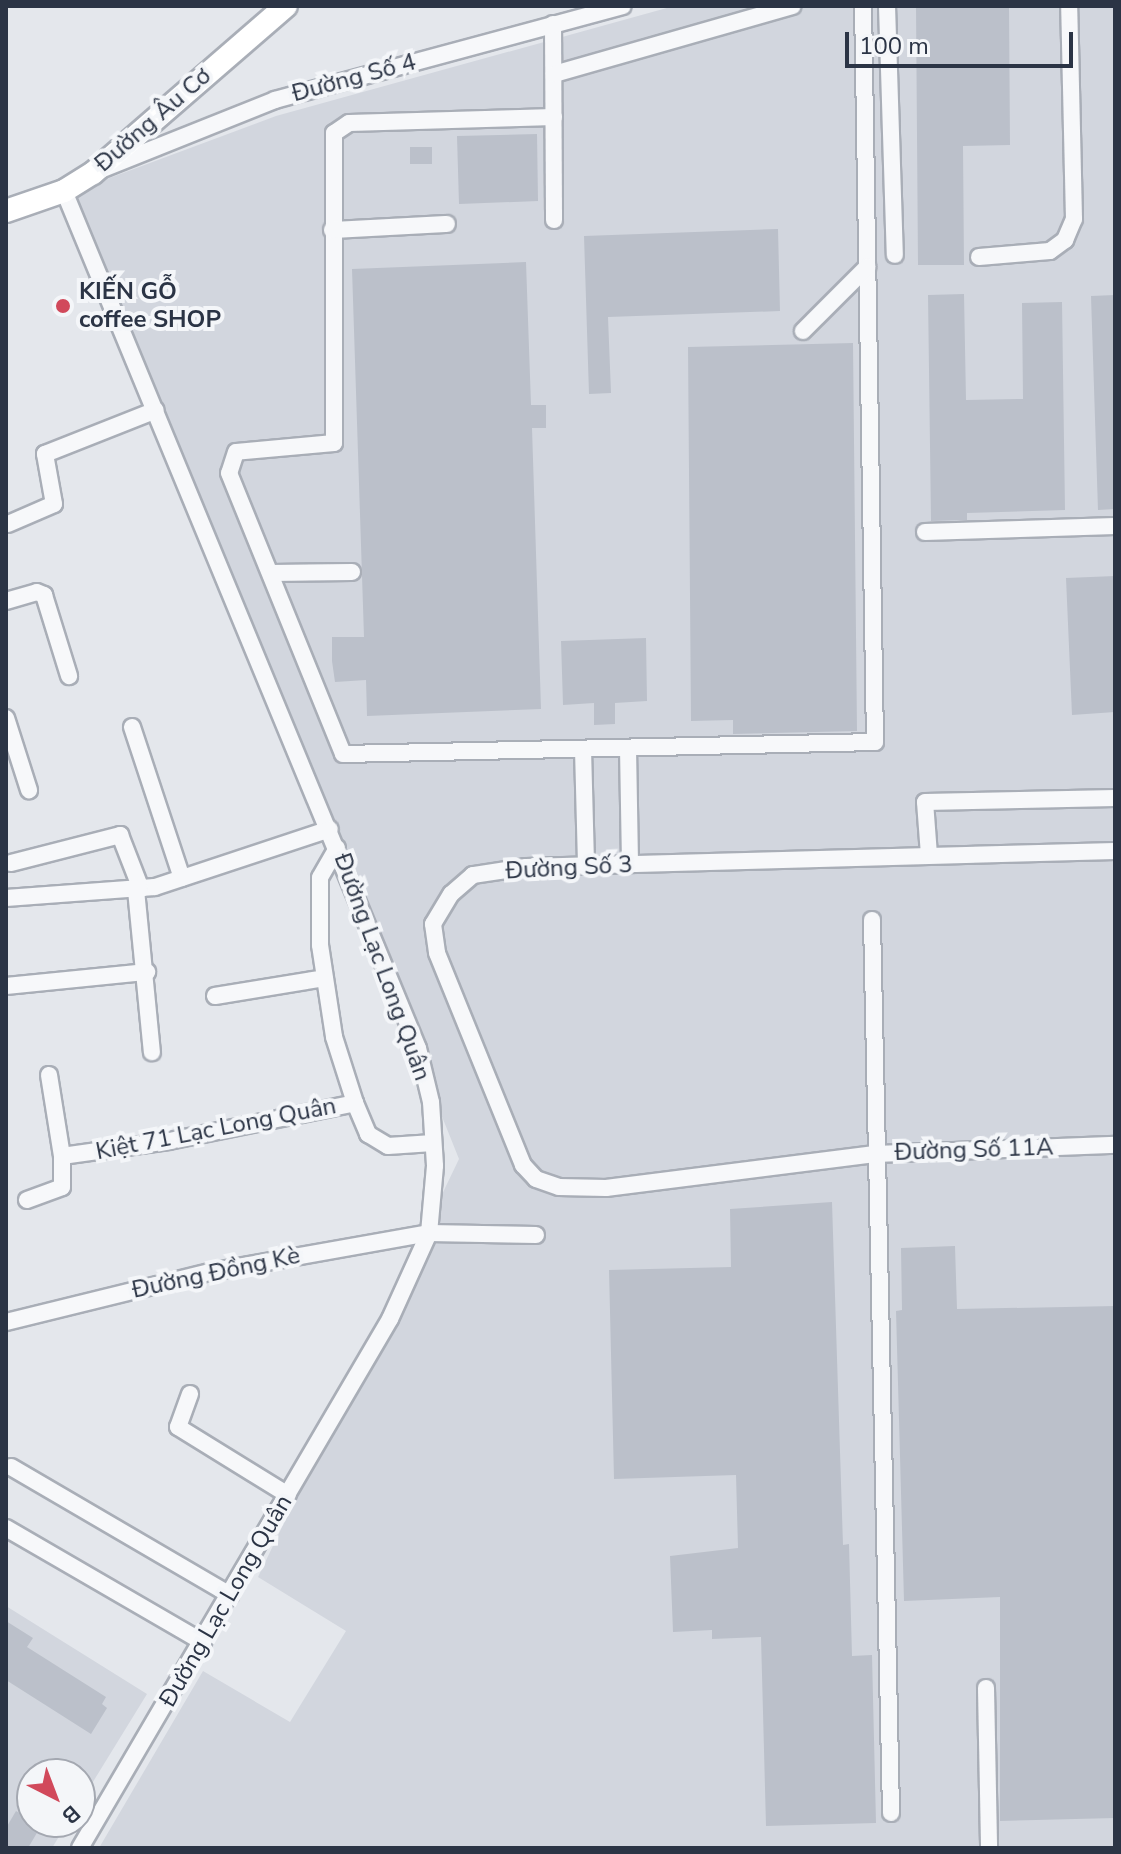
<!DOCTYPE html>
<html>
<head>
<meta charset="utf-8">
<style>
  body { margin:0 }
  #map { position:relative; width:1121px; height:1854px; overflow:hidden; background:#e4e7ec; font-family:"Nunito Sans",sans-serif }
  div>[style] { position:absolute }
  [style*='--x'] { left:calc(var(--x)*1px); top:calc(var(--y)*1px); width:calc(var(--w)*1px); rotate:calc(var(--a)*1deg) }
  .built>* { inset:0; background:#d2d6de }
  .building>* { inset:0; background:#bbc0ca }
  .roads { filter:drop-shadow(2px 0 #a9aeb7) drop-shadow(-2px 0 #a9aeb7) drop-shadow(0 2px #a9aeb7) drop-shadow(0 -2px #a9aeb7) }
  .minor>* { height:16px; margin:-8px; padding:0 8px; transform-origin:8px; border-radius:8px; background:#f7f8fa }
  .major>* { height:22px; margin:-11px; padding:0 11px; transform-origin:11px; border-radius:11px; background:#fff }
  .dots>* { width:22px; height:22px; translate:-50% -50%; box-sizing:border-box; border:4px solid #f4f6f9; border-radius:50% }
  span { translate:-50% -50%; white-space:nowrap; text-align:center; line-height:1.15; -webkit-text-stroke:8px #f4f6f9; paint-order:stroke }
  .street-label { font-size:24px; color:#2b3445 }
  .poi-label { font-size:24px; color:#2b3445; font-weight:700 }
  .left { translate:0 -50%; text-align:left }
  .frame { position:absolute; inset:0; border:8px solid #2b3445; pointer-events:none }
  .north { position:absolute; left:16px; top:1758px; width:80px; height:80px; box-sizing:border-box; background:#f4f6f9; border:2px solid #a4a8b1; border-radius:50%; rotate:138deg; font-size:22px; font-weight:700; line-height:32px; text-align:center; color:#2b3445 }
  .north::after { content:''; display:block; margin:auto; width:28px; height:36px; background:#d1495b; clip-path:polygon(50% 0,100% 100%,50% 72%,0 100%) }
  .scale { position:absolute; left:845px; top:32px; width:228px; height:36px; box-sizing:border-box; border:4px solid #2b3445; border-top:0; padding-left:10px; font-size:24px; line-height:28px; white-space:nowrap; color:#2b3445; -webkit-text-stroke:6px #f4f6f9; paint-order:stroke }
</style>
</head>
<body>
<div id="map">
  <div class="built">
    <i style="clip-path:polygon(674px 6px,1115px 6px,1115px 1848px,99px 1848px,203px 1671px,290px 1722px,346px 1631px,258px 1577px,459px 1159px,72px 192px,276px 116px)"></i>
    <i style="clip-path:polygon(6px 1606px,147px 1694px,80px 1803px,80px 1774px,32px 1774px,32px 1822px,68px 1822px,52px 1848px,6px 1848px)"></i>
  </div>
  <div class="building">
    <i style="clip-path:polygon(916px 6px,1009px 6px,1010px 145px,963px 146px,964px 265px,918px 265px)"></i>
    <i style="clip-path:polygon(537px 134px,538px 201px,459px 204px,457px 136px)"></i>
    <i style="clip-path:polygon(410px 147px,432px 147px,432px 164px,410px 164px)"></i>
    <i style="clip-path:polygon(778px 229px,780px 311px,608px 317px,611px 393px,589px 394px,584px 236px)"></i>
    <i style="clip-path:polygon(526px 262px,531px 405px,546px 405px,546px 428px,532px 428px,541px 709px,367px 716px,366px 680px,335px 682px,332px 661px,332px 637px,364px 637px,352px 269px)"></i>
    <i style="clip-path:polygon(964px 294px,966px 400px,1023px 399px,1022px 303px,1062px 302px,1065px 510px,967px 513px,967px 520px,931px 521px,928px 295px)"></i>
    <i style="clip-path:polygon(1115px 295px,1115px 509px,1098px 510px,1091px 296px)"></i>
    <i style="clip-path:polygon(853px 343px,857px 731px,733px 734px,733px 720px,691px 721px,688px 347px)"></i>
    <i style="clip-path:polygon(1115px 576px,1115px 712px,1072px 715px,1066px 578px)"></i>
    <i style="clip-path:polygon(646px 638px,647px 701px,615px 703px,615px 724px,594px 725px,594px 703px,563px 705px,561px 641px)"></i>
    <i style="clip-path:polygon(832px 1202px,843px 1545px,849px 1544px,852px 1656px,872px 1655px,876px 1823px,766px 1826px,761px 1637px,712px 1639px,712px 1630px,673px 1632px,670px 1556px,738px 1548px,736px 1475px,614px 1479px,609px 1270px,731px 1267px,730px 1209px)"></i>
    <i style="clip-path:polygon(955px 1246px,957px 1309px,1115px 1306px,1115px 1818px,1000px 1821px,1000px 1597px,904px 1601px,896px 1311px,902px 1310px,901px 1248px)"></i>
    <i style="clip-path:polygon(6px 1621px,33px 1638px,27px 1647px,106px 1697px,102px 1704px,107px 1708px,91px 1734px,6px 1680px)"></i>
    <i style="clip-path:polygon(16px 1811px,41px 1826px,28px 1848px,6px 1848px,6px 1828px)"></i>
  </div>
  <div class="roads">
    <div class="minor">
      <i style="--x:887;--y:6;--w:249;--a:88.2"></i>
      <i style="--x:553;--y:24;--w:196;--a:89.7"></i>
      <i style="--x:554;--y:74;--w:248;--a:-15.9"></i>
      <i style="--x:554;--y:117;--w:205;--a:178.3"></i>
      <i style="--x:349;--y:123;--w:18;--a:146"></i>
      <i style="--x:334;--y:133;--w:310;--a:90"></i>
      <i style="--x:334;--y:443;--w:98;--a:174.8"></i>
      <i style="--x:236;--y:452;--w:22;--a:108"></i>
      <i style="--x:229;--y:473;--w:303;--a:67.9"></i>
      <i style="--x:343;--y:754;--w:532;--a:-1.29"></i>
      <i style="--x:875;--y:742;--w:736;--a:-90.93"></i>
      <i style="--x:105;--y:168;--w:183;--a:-21.8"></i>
      <i style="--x:275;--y:100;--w:360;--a:-15.1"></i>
      <i style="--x:64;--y:191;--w:927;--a:67.56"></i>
      <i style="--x:418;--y:1048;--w:56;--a:76.5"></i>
      <i style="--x:431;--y:1102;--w:64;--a:86.4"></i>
      <i style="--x:435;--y:1166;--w:67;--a:95.1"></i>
      <i style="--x:429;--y:1233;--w:94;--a:114.4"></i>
      <i style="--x:390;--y:1319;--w:613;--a:120.37"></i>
      <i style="--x:332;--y:230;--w:115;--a:-3"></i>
      <i style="--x:979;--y:257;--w:71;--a:-4.8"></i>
      <i style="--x:1050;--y:251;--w:19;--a:-36"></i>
      <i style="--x:1065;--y:240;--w:23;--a:-67"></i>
      <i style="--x:1074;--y:219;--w:213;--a:-91.3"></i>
      <i style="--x:803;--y:331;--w:91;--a:-45"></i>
      <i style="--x:8;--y:524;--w:50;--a:-23.5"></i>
      <i style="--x:54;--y:504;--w:51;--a:-100.2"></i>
      <i style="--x:45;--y:454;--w:119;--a:-21.6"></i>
      <i style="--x:925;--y:532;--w:190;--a:-1.8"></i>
      <i style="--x:272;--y:573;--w:80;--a:-0.7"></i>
      <i style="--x:6;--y:601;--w:32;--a:-16"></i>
      <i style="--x:37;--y:592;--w:8;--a:23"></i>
      <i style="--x:44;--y:595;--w:85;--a:72.8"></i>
      <i style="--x:6;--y:718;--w:76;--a:72.3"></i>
      <i style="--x:132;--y:727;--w:159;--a:71.7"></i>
      <i style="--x:628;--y:748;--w:116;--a:89"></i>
      <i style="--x:583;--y:749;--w:116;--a:88.5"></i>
      <i style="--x:337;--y:848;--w:34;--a:120"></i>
      <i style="--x:320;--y:878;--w:67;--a:90"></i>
      <i style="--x:320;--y:945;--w:93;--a:81.3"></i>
      <i style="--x:334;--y:1037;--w:69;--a:72.3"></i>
      <i style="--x:355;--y:1103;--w:34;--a:67"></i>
      <i style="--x:368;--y:1134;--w:23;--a:31"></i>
      <i style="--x:388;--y:1146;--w:45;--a:-3.8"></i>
      <i style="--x:1115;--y:851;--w:589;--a:178.44"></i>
      <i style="--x:526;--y:867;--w:54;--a:171.4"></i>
      <i style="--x:473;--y:875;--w:29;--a:139"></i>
      <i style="--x:451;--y:894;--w:35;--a:121"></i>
      <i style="--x:433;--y:924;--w:29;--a:82"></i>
      <i style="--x:437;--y:953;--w:229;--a:67.9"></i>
      <i style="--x:523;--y:1165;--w:19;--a:47"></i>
      <i style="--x:536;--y:1179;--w:24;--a:19"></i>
      <i style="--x:559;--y:1187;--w:47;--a:1.2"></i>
      <i style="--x:606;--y:1188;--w:273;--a:-7.2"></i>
      <i style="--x:877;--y:1154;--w:238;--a:-2.2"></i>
      <i style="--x:929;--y:855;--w:53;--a:-94.3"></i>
      <i style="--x:925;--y:802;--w:190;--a:-1.2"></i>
      <i style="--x:11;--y:863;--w:113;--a:-14.4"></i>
      <i style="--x:120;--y:835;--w:58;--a:68.7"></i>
      <i style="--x:136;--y:890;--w:163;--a:84.4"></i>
      <i style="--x:6;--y:898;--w:149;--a:-4.2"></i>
      <i style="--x:155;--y:887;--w:184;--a:-18.3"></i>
      <i style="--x:872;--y:920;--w:893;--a:88.78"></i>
      <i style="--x:6;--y:986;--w:142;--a:-5.7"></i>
      <i style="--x:215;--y:996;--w:111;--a:-9.3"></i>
      <i style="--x:49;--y:1075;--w:82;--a:80.9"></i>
      <i style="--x:62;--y:1156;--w:108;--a:-8"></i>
      <i style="--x:169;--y:1141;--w:190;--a:-11.5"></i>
      <i style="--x:27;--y:1200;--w:37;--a:-20"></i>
      <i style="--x:62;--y:1187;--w:31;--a:-90"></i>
      <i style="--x:6;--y:1322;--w:210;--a:-13.8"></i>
      <i style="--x:210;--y:1272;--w:222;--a:-10.1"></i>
      <i style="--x:429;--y:1233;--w:107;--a:1.1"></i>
      <i style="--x:190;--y:1394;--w:35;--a:110"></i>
      <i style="--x:178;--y:1427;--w:129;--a:31.7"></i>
      <i style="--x:11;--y:1467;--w:254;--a:30.3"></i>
      <i style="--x:6;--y:1528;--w:228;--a:30.1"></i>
      <i style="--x:986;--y:1688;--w:160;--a:88.9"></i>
    </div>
    <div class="major">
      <i style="--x:6;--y:211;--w:61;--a:-19"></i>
      <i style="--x:64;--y:191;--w:34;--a:-32"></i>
      <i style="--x:93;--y:173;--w:255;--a:-40.9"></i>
    </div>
  </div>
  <div class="dots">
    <i style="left:63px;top:306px;background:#d1495b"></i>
  </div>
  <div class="street-label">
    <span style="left:354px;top:78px;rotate:-15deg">Đường Số 4</span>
    <span style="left:153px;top:120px;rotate:-41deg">Đường Âu Cơ</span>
    <span style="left:569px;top:868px;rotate:-3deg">Đường Số 3</span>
    <span style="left:382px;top:967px;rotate:70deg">Đường Lạc Long Quân</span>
    <span style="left:216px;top:1129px;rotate:-11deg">Kiệt 71 Lạc Long Quân</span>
    <span style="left:974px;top:1150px;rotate:-2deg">Đường Số 11A</span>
    <span style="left:216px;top:1273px;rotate:-12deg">Đường Đồng Kè</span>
    <span style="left:226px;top:1601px;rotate:-60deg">Đường Lạc Long Quân</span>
  </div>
  <div class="poi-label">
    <span class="left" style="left:79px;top:306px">KIẾN GỖ<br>coffee SHOP</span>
  </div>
  <div class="frame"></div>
  <div class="north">B</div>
  <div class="scale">100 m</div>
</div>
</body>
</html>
